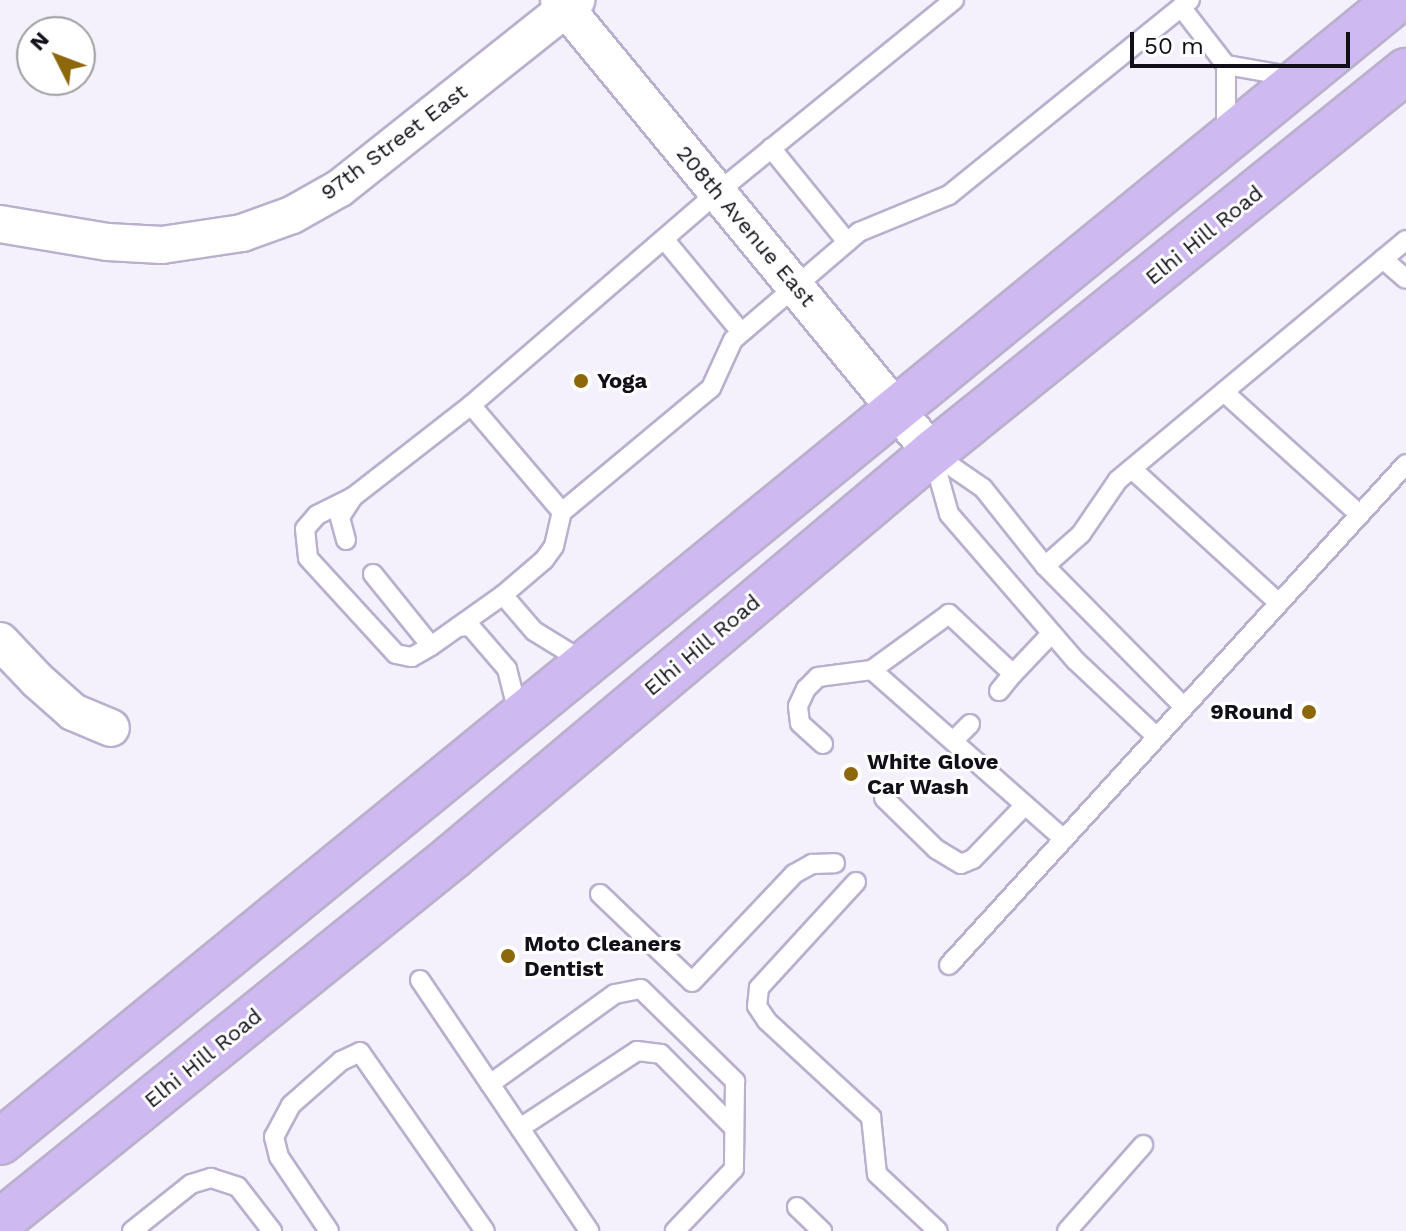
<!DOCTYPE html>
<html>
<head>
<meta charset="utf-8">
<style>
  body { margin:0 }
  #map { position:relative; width:1406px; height:1231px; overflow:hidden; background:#f4f0fc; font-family:"Work Sans",sans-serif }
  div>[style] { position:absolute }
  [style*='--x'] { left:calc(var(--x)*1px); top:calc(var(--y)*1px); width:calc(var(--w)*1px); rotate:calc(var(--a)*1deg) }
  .roads { filter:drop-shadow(2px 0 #bab0cd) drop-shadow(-2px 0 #bab0cd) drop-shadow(0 2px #bab0cd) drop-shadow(0 -2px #bab0cd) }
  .service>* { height:18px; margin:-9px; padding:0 9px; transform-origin:9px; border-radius:9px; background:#fff }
  .minor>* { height:36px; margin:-18px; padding:0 18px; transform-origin:18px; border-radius:18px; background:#fff }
  .primary>* { height:44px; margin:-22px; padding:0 22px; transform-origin:22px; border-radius:22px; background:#cebaf1 }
  .dots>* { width:22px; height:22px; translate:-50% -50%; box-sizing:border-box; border:4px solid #fff; border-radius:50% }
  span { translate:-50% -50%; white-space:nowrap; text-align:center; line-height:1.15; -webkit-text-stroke:6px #fff; paint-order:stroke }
  .street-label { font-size:22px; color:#120f19 }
  .poi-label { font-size:22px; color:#120f19; font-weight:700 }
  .left { translate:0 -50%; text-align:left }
  .right { translate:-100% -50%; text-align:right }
  .north { position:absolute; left:16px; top:16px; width:80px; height:80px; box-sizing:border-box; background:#fff; border:2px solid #a09fa3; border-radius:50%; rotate:312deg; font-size:22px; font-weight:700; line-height:32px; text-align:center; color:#120f19 }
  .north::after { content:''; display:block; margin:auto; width:28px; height:36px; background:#8d680b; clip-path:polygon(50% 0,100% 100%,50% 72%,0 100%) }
  .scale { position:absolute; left:1130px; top:32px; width:220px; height:36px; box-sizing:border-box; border:4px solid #120f19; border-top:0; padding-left:10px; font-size:24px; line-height:28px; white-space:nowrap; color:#120f19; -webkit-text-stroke:6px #fff; paint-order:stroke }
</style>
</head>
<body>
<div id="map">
  <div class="roads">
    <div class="service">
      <i style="--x:954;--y:0;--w:304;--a:140.9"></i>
      <i style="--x:718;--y:192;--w:326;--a:139.2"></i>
      <i style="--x:471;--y:405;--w:140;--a:49.6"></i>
      <i style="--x:562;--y:512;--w:194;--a:-39.8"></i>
      <i style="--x:711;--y:388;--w:53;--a:-65.4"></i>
      <i style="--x:733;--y:340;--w:166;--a:-40.6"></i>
      <i style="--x:859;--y:232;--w:97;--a:-22.3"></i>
      <i style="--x:949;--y:195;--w:310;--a:-39"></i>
      <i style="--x:1181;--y:7;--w:73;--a:52.2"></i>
      <i style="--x:1226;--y:134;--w:69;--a:-90"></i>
      <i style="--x:1226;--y:65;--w:70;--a:9.9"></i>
      <i style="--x:771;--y:148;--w:121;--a:51"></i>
      <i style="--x:664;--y:239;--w:121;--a:50.4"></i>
      <i style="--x:1383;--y:259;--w:30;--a:41"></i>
      <i style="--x:1224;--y:392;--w:183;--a:42.1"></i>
      <i style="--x:932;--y:453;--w:63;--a:74.4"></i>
      <i style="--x:949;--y:514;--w:194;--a:49.2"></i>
      <i style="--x:1076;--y:661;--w:111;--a:43.2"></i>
      <i style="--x:932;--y:453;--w:62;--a:34.5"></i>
      <i style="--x:983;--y:488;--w:100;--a:51.5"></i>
      <i style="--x:1045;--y:566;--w:198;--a:45.4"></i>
      <i style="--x:1132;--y:469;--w:199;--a:42.4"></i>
      <i style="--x:353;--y:497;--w:40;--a:153.4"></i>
      <i style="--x:317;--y:515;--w:18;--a:131"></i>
      <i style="--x:305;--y:529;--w:29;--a:84"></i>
      <i style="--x:308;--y:558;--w:130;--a:47.5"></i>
      <i style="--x:396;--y:654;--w:16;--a:11"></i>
      <i style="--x:412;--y:657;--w:22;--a:-30"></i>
      <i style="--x:346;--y:540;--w:24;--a:-105"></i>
      <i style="--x:340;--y:517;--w:24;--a:-57"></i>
      <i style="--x:353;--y:497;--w:150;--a:-37.9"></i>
      <i style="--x:1045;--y:566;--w:48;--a:-41.6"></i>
      <i style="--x:1081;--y:534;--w:65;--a:-55.6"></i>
      <i style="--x:1118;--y:480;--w:375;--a:-39.8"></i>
      <i style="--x:373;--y:574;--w:92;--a:51.1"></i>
      <i style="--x:431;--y:646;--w:88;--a:-35.3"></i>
      <i style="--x:503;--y:595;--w:54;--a:-40.5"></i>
      <i style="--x:544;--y:560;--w:17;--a:-54"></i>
      <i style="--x:554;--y:546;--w:35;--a:-77"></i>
      <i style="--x:503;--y:595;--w:48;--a:49.3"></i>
      <i style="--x:534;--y:631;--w:61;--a:31.6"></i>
      <i style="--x:458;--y:627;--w:12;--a:-5"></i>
      <i style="--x:470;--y:626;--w:57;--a:49.3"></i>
      <i style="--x:507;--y:669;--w:49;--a:75.7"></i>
      <i style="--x:1051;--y:634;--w:55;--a:133.5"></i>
      <i style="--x:1013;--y:674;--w:88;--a:-136.8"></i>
      <i style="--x:949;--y:614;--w:95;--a:144"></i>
      <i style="--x:872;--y:670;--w:256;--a:41.4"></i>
      <i style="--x:999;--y:691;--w:22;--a:-51"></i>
      <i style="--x:953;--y:741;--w:24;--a:-45"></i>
      <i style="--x:823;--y:744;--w:31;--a:-138"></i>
      <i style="--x:800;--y:723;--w:17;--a:-97"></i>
      <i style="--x:798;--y:706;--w:19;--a:-65"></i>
      <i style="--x:806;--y:689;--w:17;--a:-45"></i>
      <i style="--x:818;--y:677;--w:54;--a:-7.4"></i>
      <i style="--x:884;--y:798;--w:73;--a:44.4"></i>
      <i style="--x:936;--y:849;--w:29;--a:31"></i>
      <i style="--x:961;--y:864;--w:13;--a:-23"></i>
      <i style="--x:973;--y:859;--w:75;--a:-46.1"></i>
      <i style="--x:856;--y:882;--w:144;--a:132.5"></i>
      <i style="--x:759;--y:988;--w:18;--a:96"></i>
      <i style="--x:757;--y:1006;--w:18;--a:56"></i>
      <i style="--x:767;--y:1021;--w:142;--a:42.7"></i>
      <i style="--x:871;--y:1117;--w:57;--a:84"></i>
      <i style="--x:877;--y:1174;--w:83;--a:43.1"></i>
      <i style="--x:600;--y:894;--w:127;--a:43.7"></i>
      <i style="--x:692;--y:982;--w:149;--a:-46.6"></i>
      <i style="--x:794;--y:874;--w:21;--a:-29"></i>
      <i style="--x:812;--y:864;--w:23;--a:-2"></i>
      <i style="--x:949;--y:965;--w:678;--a:-47.63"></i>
      <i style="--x:420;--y:980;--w:303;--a:56"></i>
      <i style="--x:490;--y:1084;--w:154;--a:-35.8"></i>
      <i style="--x:615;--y:994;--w:26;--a:-11"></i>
      <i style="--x:641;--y:989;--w:132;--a:44.4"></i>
      <i style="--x:735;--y:1081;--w:88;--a:90.7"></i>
      <i style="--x:734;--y:1169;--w:86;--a:133.6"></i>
      <i style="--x:520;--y:1128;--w:140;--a:-33.3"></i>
      <i style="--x:637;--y:1051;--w:24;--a:7"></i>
      <i style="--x:661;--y:1054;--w:104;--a:45.4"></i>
      <i style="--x:797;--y:1207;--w:35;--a:44"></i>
      <i style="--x:132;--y:1231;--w:75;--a:-38.5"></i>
      <i style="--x:191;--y:1184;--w:21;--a:-17"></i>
      <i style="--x:211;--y:1178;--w:28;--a:18"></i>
      <i style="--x:238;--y:1187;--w:56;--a:52.3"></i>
      <i style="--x:329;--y:1231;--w:89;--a:-124"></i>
      <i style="--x:279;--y:1157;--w:21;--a:-104"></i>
      <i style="--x:274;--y:1137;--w:36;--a:-62"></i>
      <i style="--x:291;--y:1105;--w:67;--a:-41.3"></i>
      <i style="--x:341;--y:1061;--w:21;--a:-25"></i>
      <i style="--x:360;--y:1052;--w:218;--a:55.1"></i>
      <i style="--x:1067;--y:1231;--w:115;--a:-48.5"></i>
    </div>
    <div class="minor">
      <i style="--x:559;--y:0;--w:587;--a:50.53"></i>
      <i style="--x:0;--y:224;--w:109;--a:9.5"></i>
      <i style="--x:108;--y:242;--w:54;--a:3.2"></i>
      <i style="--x:162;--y:245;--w:81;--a:-8.5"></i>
      <i style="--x:242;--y:233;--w:53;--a:-19.8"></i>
      <i style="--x:292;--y:215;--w:55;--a:-29.4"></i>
      <i style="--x:340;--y:188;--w:302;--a:-38.5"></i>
      <i style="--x:0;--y:641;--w:54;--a:46.5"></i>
      <i style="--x:37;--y:680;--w:48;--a:41.6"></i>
      <i style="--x:73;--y:712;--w:41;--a:22.8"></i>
    </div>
    <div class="primary">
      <i style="--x:0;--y:1142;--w:1804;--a:-39.26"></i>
      <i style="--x:0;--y:1222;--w:581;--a:-38.92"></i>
      <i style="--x:452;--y:857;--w:627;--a:-40.09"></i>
      <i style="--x:932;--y:453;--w:609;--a:-38.87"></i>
    </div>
  </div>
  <div class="dots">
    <i style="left:581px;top:381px;background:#8d680b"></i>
    <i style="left:1309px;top:712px;background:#8d680b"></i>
    <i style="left:851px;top:774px;background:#8d680b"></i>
    <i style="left:508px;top:956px;background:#8d680b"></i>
  </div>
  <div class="street-label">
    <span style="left:394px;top:142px;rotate:-37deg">97th Street East</span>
    <span style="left:746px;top:226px;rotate:50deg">208th Avenue East</span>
    <span style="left:1204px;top:235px;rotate:-39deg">Elhi Hill Road</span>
    <span style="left:702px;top:645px;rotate:-40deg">Elhi Hill Road</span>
    <span style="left:203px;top:1058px;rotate:-39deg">Elhi Hill Road</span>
  </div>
  <div class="poi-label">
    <span class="left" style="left:597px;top:381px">Yoga</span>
    <span class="right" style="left:1293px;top:712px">9Round</span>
    <span class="left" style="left:867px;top:774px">White Glove<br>Car Wash</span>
    <span class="left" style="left:524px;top:956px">Moto Cleaners<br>Dentist</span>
  </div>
  <div class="north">N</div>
  <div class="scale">50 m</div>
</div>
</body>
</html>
